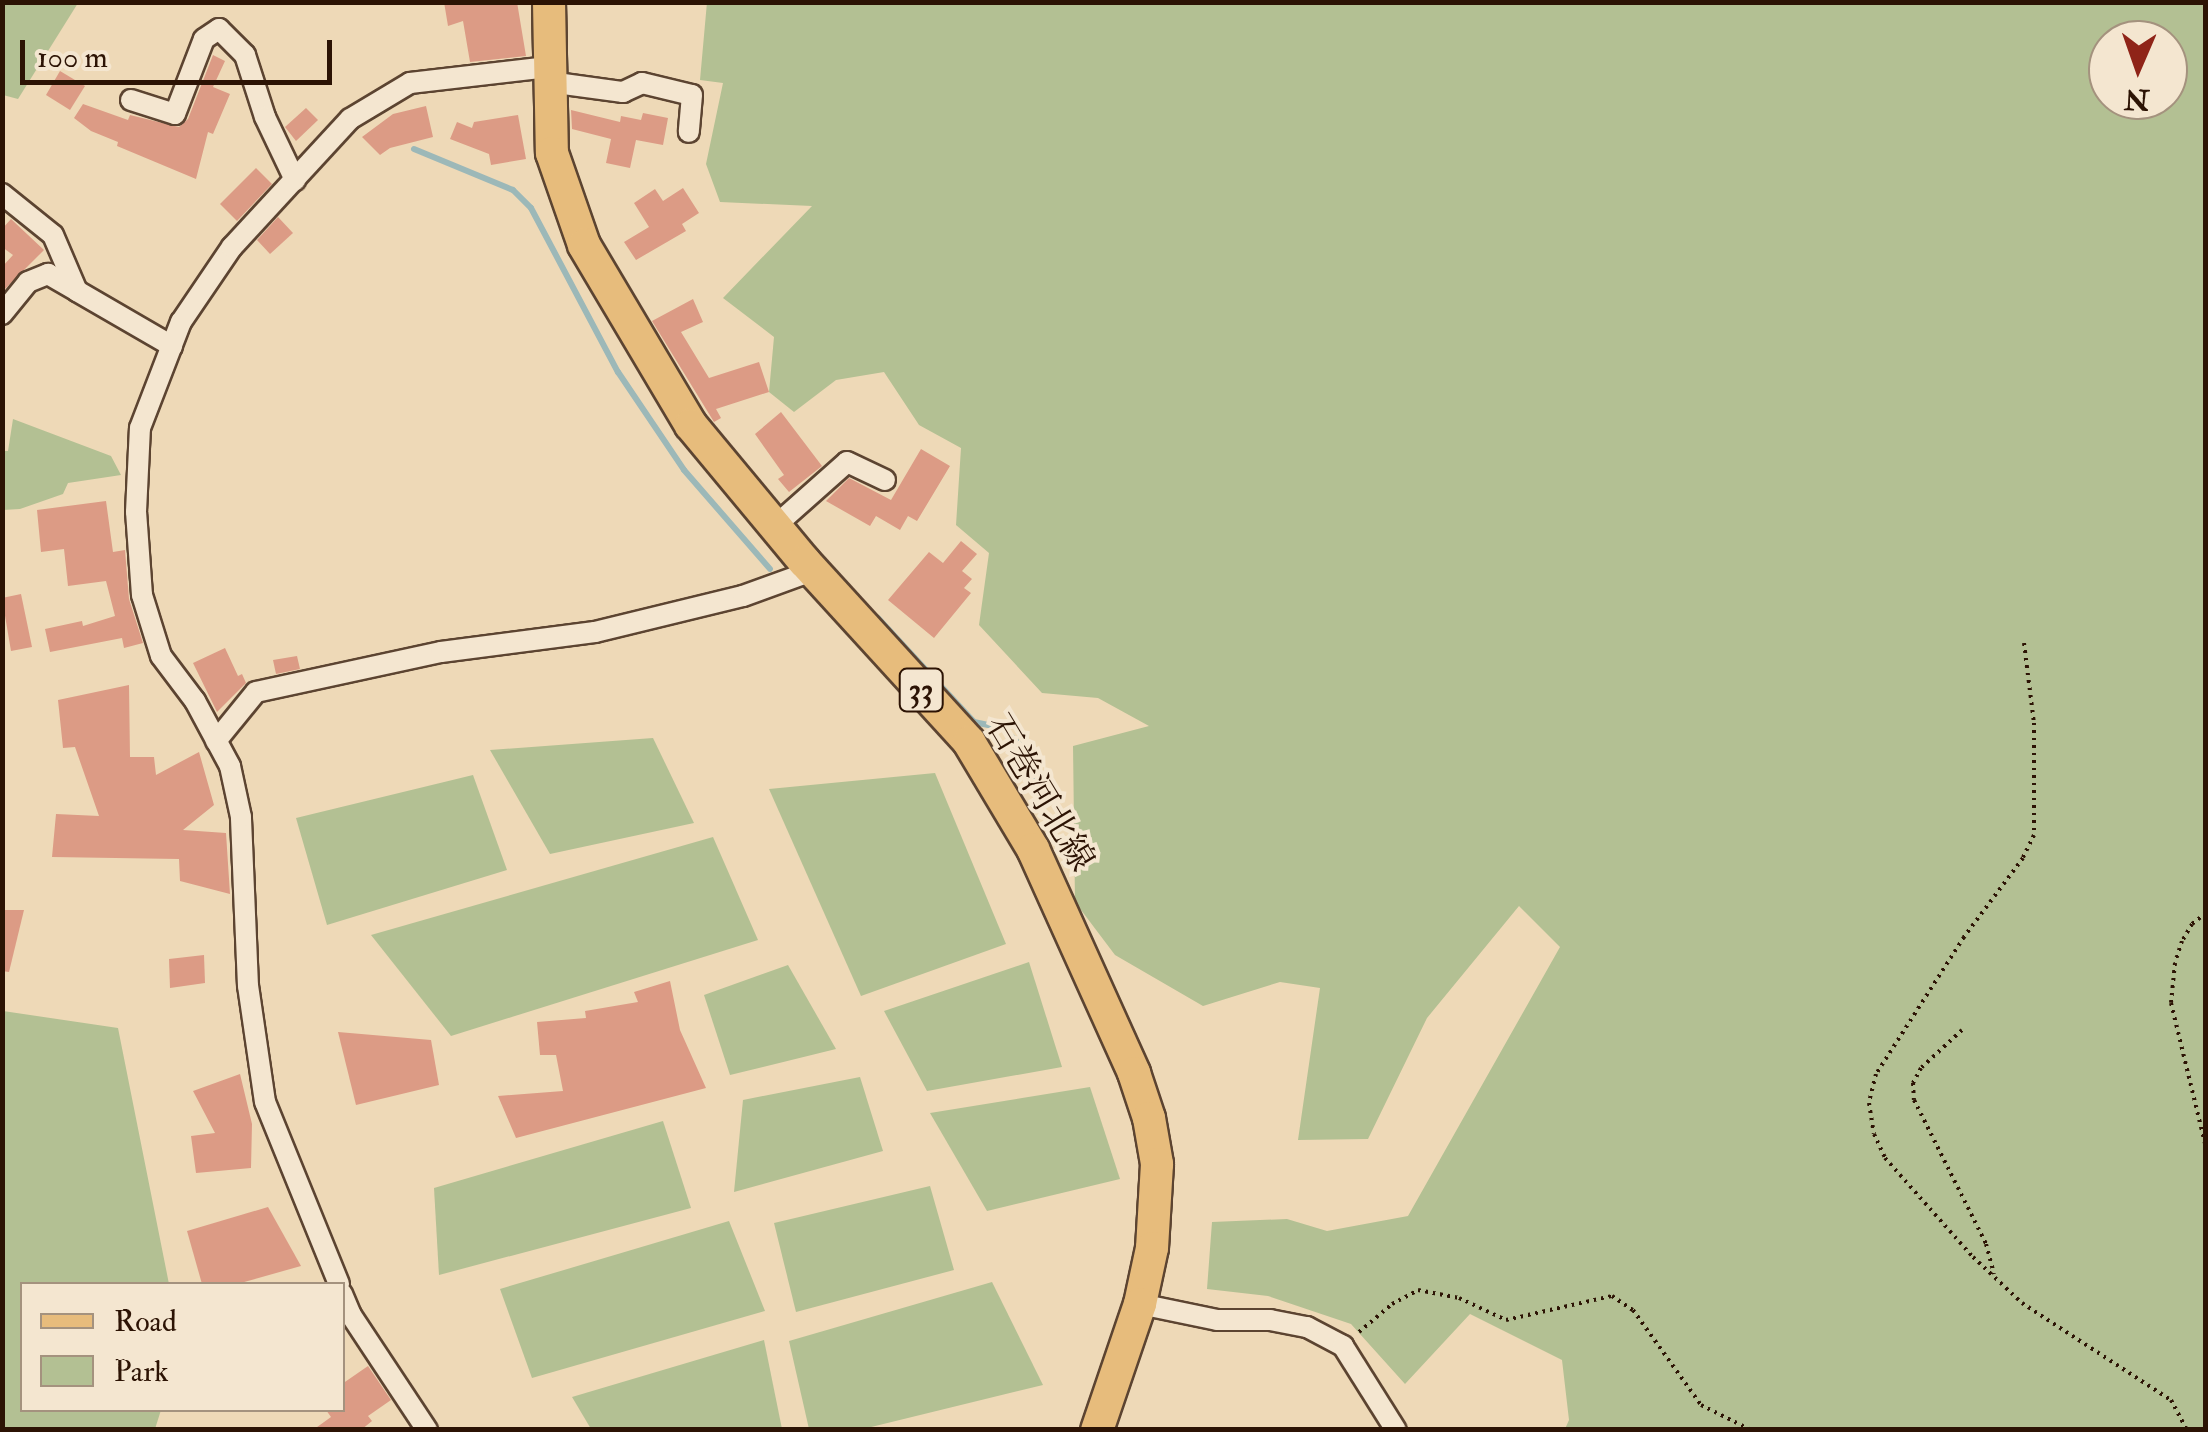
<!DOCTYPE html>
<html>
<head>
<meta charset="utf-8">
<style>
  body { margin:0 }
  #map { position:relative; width:2208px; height:1432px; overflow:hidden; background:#eed9b7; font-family:"IM FELL Double Pica","Noto Serif JP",serif }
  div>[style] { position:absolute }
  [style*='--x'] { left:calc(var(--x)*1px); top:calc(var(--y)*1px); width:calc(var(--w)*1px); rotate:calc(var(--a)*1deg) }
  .green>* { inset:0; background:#b3c093 }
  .stream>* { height:6px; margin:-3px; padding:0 3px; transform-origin:3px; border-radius:3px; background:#9cb8b8 }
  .building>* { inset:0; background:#dc9b85 }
  .path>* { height:4px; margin-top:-2px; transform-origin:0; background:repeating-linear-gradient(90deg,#2c1304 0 2.5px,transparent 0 7.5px) }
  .roads { filter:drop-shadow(2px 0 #5c4431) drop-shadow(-2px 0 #5c4431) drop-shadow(0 2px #5c4431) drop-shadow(0 -2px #5c4431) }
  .minor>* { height:20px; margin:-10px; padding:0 10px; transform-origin:10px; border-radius:10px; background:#f4e6d0 }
  .primary>* { height:32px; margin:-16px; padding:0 16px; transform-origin:16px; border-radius:16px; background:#e7bc7c }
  span { translate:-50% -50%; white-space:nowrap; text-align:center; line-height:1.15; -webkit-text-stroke:8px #f4e6d0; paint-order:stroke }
  .shield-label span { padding:2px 8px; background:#f4e6d0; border:2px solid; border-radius:8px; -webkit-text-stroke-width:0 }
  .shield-label { font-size:32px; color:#2c1304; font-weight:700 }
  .street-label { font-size:35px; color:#2c1304 }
  .frame { position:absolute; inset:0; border:5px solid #2c1304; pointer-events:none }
  .legend { position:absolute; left:20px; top:1282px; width:325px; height:130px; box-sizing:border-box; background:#f4e6d0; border:2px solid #a4927e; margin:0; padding:12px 18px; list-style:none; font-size:30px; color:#2c1304 }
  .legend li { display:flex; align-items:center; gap:20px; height:50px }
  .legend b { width:50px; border:2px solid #a4927e }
  .north { position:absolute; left:2088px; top:20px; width:100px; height:100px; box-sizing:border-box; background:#f4e6d0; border:2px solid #a4927e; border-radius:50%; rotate:182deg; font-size:28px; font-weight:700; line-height:40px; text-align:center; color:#2c1304 }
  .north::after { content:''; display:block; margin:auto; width:35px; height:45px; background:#8f2418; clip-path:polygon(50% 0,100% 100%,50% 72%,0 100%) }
  .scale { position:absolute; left:20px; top:40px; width:312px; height:45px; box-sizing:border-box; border:5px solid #2c1304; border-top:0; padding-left:12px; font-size:30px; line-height:35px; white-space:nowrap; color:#2c1304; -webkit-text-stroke:8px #f4e6d0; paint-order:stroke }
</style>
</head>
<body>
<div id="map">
  <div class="green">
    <i style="clip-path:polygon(3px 2px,78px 3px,18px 99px,3px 95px)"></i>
    <i style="clip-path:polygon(evenodd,707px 2px,2205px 3px,2205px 1429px,1565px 1429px,1569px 1420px,1562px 1360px,1470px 1314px,1405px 1384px,1351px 1324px,1268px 1296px,1207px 1289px,1212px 1222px,1287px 1219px,1327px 1231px,1408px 1216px,1560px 947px,1519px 906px,1427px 1018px,1368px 1139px,1298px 1140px,1320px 988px,1280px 982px,1203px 1006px,1115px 955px,1075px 902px,1073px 746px,1149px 726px,1098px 698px,1042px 693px,979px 625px,989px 553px,956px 525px,961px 448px,919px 425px,884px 372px,836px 380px,794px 412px,769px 392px,774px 337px,723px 298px,812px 206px,720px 202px,706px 164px,723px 83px,700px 80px,707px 2px,2108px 40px,2168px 40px,2168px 100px,2108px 100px,2108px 40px)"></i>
    <i style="clip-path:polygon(13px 419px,111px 456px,121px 475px,68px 483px,63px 494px,20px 509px,3px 510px,3px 451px,8px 451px)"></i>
    <i style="clip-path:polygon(653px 738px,694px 823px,550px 854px,490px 750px)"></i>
    <i style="clip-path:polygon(935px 773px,1006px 944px,861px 996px,769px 789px)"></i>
    <i style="clip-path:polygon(473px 775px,507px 870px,327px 925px,296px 818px)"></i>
    <i style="clip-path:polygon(713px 837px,758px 940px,451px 1036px,371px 935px)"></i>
    <i style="clip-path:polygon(1029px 962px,1062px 1067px,927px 1091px,884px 1011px)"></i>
    <i style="clip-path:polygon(788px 965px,836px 1049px,730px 1075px,704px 995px)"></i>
    <i style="clip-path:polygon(3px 1011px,118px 1028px,169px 1284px,22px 1284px,22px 1410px,161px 1410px,155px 1429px,3px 1429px)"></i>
    <i style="clip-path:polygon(860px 1077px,883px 1151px,734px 1192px,743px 1100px)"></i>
    <i style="clip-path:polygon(1090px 1087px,1120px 1179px,987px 1211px,930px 1113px)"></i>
    <i style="clip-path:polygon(663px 1121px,691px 1208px,439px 1275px,434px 1188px)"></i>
    <i style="clip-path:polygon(930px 1186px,954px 1270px,796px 1312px,774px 1223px)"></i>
    <i style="clip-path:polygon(729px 1221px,765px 1311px,532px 1378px,500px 1289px)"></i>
    <i style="clip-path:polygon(992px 1282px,1043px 1385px,863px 1429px,809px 1429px,789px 1341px)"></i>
    <i style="clip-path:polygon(764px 1340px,782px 1429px,591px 1429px,572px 1397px)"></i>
  </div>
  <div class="stream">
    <i style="--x:414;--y:149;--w:107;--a:22.5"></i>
    <i style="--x:513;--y:190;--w:25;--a:45"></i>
    <i style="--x:531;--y:208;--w:186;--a:62.1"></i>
    <i style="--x:618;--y:372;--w:118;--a:56"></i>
    <i style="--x:684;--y:470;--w:131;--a:49"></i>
    <i style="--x:878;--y:618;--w:142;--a:47.3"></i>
    <i style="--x:974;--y:722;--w:30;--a:12"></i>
    <i style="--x:1003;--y:728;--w:31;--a:45"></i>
    <i style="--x:1025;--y:750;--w:57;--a:71.6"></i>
  </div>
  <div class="building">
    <i style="clip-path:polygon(444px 2px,517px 2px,526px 56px,470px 62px,463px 21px,448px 26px)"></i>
    <i style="clip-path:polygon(213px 55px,225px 61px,213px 87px,230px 94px,213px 134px,208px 132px,196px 179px,117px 146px,118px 142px,91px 131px,74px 118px,83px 104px,128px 120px,130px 115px,179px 127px,188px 119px)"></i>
    <i style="clip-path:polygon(60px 71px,85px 86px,70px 110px,46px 95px)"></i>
    <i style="clip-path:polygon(426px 106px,433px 137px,390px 148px,380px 155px,362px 137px,393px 114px)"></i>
    <i style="clip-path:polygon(306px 108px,318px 120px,296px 141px,285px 127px)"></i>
    <i style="clip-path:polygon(571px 110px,620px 122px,621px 116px,641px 120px,643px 113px,668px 118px,663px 145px,636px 140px,630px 168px,606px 163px,611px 139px,572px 129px)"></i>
    <i style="clip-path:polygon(518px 115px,526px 159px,491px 165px,489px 154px,450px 139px,457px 122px,472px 128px,474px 122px)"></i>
    <i style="clip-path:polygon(256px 168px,272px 184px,237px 221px,220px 204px)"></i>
    <i style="clip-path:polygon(683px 188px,699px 213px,682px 224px,686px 231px,636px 260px,624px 242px,649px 227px,634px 203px,655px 189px,663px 201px)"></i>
    <i style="clip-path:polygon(278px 217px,293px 233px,270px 254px,257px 240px)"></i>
    <i style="clip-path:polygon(11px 219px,44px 250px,2px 292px,2px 267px,13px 255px,2px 247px,2px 229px)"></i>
    <i style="clip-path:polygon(693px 299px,703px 322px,681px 332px,709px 378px,759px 362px,769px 392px,716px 409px,721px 418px,714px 422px,652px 321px)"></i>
    <i style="clip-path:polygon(781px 412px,822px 466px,789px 492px,778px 479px,784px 475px,755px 434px)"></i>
    <i style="clip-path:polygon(921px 449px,950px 466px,917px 521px,908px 516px,900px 530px,876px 516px,870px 526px,826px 501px,849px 478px,891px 500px)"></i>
    <i style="clip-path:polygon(106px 501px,113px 552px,125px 550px,129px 599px,143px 643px,124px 648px,122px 638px,50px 652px,45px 629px,82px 621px,83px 626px,115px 616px,106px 581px,68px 586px,64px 549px,41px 552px,37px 510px)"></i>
    <i style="clip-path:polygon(961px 541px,977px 554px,962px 571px,972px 579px,964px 588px,971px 593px,934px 638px,888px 600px,929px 552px,943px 563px)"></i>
    <i style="clip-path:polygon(21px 594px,32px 647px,11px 651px,2px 598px)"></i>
    <i style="clip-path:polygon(225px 648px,238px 676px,242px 674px,246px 683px,217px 712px,193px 663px)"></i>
    <i style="clip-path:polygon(297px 656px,300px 669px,276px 674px,273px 660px)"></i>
    <i style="clip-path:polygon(129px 685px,130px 757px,154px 757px,156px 775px,199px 752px,214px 805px,183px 830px,226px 833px,230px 894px,180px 881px,179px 859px,52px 857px,56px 814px,99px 816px,75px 747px,63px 748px,58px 700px)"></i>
    <i style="clip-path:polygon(2px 910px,24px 910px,9px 972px,2px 971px)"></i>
    <i style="clip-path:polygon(204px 955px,205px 983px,170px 988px,169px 959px)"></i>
    <i style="clip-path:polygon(670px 981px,680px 1030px,706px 1088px,516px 1138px,498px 1096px,563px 1091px,556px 1055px,540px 1055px,537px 1022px,586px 1018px,585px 1011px,638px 1002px,634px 992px)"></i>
    <i style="clip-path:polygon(338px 1032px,431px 1040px,439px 1085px,356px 1105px)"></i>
    <i style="clip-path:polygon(240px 1074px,252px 1124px,251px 1168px,196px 1173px,191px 1136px,215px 1133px,193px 1091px)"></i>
    <i style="clip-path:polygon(268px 1207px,301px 1266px,237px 1284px,202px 1284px,187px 1231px)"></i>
    <i style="clip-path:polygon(368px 1366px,391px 1400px,368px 1416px,372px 1421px,361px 1430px,313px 1430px,331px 1417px,326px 1410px,342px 1410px,342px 1384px)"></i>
  </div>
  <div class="path">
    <i style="--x:2024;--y:643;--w:81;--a:82.9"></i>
    <i style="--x:2034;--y:723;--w:112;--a:90"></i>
    <i style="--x:2034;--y:835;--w:25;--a:116"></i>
    <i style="--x:2023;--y:858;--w:99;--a:126.8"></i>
    <i style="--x:1964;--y:937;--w:163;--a:122.7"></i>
    <i style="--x:1876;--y:1074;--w:30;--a:104"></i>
    <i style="--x:1869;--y:1103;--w:31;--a:81"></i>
    <i style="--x:1874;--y:1134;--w:26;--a:65"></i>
    <i style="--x:1885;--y:1158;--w:132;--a:48.4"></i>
    <i style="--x:1973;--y:1257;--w:67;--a:43.2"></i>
    <i style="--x:2022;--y:1303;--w:178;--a:33.1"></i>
    <i style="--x:2171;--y:1400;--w:34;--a:62"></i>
    <i style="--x:2206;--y:913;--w:18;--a:142"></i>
    <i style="--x:2192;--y:924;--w:20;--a:120"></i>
    <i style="--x:2182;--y:941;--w:23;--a:108"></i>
    <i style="--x:2175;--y:963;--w:40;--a:95.7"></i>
    <i style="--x:2171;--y:1003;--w:149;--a:76.4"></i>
    <i style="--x:1962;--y:1030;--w:56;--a:137.2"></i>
    <i style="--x:1921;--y:1068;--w:17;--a:118"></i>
    <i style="--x:1913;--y:1083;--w:17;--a:87"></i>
    <i style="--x:1914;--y:1100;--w:161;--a:63.4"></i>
    <i style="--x:1986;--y:1244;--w:31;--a:75"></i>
    <i style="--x:1359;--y:1332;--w:43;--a:-40.3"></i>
    <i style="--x:1392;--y:1304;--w:30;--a:-28"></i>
    <i style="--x:1418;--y:1290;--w:42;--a:11"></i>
    <i style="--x:1459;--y:1298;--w:52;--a:25.1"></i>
    <i style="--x:1506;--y:1320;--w:109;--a:-12.8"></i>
    <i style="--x:1612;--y:1296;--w:25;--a:34"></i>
    <i style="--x:1633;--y:1310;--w:117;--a:54.4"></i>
    <i style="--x:1701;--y:1405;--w:56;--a:26.6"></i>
  </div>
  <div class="roads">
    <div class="minor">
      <i style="--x:549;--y:82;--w:75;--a:7.7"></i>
      <i style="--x:623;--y:92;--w:21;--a:-25"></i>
      <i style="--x:642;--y:83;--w:51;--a:13.5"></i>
      <i style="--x:692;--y:95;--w:37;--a:95"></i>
      <i style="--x:131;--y:100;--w:46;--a:17.7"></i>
      <i style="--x:175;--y:114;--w:80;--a:-68.9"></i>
      <i style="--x:204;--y:39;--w:18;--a:-34"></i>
      <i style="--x:219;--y:29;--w:37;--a:45"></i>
      <i style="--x:245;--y:55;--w:65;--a:72.1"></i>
      <i style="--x:265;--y:117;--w:70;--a:64.5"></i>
      <i style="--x:2;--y:194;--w:65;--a:38.8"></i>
      <i style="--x:53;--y:235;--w:61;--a:66.8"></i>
      <i style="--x:77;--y:291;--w:110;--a:30.1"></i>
      <i style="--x:2;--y:314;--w:41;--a:-50.9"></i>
      <i style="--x:28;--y:282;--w:22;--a:-22"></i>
      <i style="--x:48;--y:274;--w:34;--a:30"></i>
      <i style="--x:775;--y:526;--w:96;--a:-41.6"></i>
      <i style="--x:847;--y:462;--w:42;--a:25.3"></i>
      <i style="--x:216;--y:741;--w:63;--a:-50.8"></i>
      <i style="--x:256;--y:692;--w:189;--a:-12.2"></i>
      <i style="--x:441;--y:652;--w:155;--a:-7.4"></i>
      <i style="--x:595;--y:632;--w:152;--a:-13.7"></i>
      <i style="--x:743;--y:596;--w:73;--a:-19.9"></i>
      <i style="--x:339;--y:1284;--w:196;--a:-112.1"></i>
      <i style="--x:265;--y:1102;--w:117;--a:-98.3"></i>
      <i style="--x:248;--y:986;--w:169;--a:-92.4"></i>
      <i style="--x:241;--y:817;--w:52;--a:-102.2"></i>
      <i style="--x:230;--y:766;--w:74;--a:-118.3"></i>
      <i style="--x:195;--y:701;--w:56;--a:-127.1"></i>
      <i style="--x:161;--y:656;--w:64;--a:-107.3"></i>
      <i style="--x:142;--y:595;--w:83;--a:-94.1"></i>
      <i style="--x:136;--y:512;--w:84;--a:-87.3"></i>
      <i style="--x:140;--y:428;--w:114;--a:-68.9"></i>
      <i style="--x:181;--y:322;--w:91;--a:-55.8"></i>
      <i style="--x:232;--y:247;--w:174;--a:-47.3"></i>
      <i style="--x:350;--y:119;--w:70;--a:-31"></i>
      <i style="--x:410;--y:83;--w:139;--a:-6.6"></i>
      <i style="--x:342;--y:1294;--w:23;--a:67"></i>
      <i style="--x:351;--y:1315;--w:138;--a:56.5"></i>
      <i style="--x:1140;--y:1304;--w:79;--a:11.7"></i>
      <i style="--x:1217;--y:1320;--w:53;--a:0"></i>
      <i style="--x:1270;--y:1320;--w:38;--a:11"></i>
      <i style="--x:1307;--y:1327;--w:41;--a:27.8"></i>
      <i style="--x:1343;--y:1346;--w:99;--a:57.8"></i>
    </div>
    <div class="primary">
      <i style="--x:549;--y:2;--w:151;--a:88.9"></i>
      <i style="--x:552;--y:153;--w:97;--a:70.8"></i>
      <i style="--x:584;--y:245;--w:209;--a:59.3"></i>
      <i style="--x:691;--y:425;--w:177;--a:50.3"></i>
      <i style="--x:804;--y:561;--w:245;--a:47.6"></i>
      <i style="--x:969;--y:742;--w:125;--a:59.1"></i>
      <i style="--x:1033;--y:849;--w:246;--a:65.7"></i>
      <i style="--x:1134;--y:1073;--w:47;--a:71.6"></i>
      <i style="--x:1149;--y:1118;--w:47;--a:80.1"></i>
      <i style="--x:1157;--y:1164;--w:84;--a:93.4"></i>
      <i style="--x:1152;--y:1248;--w:57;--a:102.1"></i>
      <i style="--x:1140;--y:1304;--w:133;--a:108.8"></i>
    </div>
  </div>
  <div class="shield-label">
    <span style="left:921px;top:690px">33</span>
  </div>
  <div class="street-label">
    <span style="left:1040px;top:793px;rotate:59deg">石巻河北線</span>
  </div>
  <div class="frame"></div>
  <ul class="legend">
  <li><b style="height:12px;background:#e7bc7c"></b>Road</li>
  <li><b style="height:28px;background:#b3c093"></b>Park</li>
  </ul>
  <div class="north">N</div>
  <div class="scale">100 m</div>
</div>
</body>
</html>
